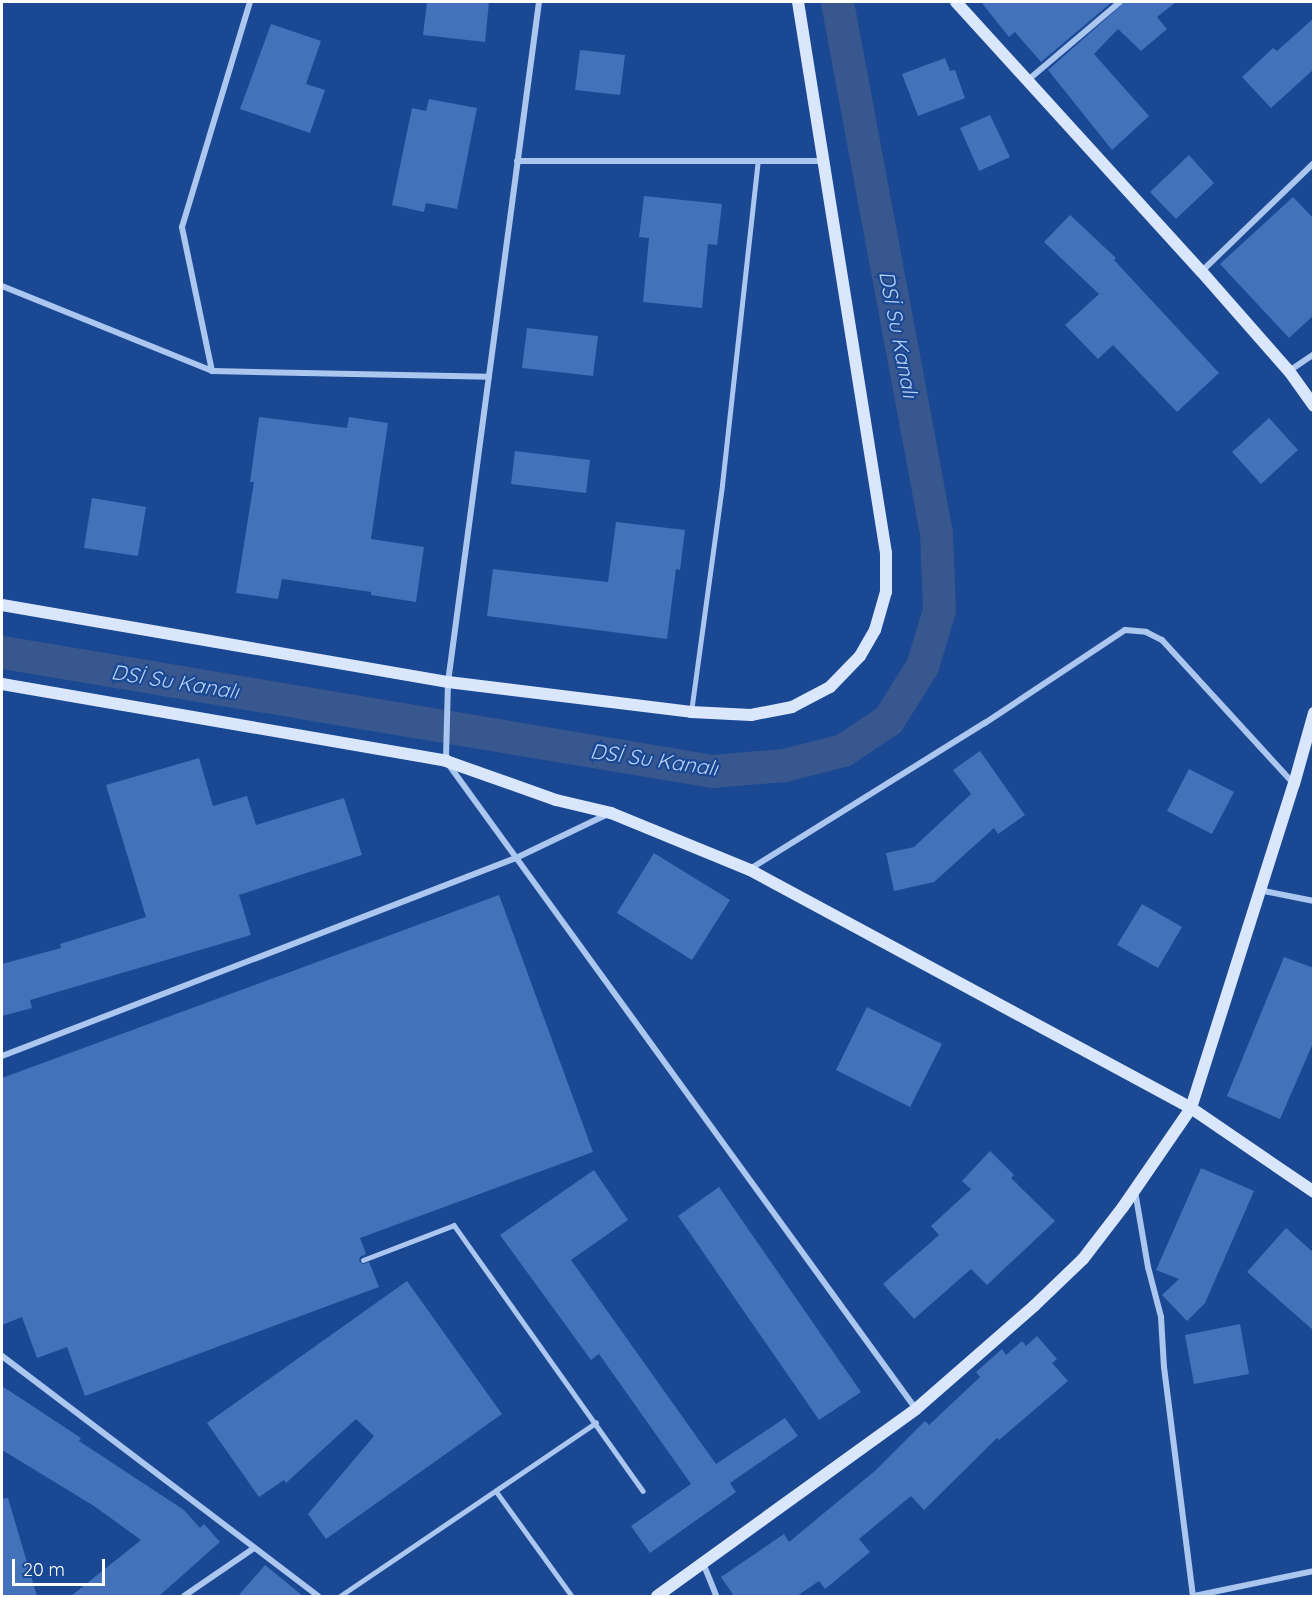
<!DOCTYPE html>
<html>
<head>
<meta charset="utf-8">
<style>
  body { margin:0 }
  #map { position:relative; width:1315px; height:1598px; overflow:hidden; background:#1a4893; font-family:Quicksand,sans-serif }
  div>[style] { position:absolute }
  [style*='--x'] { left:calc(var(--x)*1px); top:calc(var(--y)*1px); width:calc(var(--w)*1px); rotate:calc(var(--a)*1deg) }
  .canal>* { height:33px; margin:-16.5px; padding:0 16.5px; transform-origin:16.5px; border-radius:16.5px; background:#37578e }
  .building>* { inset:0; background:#4371ba }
  .lane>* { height:4.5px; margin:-2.25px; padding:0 2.25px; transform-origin:2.25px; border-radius:2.25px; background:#abc6ef }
  .street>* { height:6px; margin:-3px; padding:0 3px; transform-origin:3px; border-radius:3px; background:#abc6ef }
  .secondary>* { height:12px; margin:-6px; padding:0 6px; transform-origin:6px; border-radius:6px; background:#d9e6fb }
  span { translate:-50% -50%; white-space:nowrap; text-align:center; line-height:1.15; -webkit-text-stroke:4.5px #1a4893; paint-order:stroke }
  .water-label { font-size:21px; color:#b8d1f6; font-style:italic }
  .frame { position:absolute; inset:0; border:3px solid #fff; pointer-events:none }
  .scale { position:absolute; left:12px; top:1559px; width:93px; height:27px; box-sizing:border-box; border:3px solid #fff; border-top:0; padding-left:8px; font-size:18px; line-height:21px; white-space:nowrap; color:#fff; -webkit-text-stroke:4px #1a4893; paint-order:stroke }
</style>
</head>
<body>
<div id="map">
  <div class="canal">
    <i style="--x:2;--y:652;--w:720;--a:9.51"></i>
    <i style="--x:712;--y:771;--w:72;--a:-4.8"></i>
    <i style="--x:784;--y:765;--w:61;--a:-14.3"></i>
    <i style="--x:843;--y:750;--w:54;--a:-33.7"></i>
    <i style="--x:888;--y:720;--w:64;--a:-57.8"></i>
    <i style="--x:922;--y:666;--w:59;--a:-73.1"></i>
    <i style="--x:939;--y:610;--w:77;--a:-92.2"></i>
    <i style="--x:936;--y:533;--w:540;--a:-100.56"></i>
  </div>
  <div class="building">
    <i style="clip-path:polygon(427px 2px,489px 2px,485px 42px,423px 35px)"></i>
    <i style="clip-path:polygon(981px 2px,1112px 2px,1041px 62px,1015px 32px,1009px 37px)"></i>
    <i style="clip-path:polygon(1125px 2px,1176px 2px,1157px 17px,1167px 29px,1141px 51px,1118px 29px,1094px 54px,1149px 116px,1112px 150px,1048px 70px)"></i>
    <i style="clip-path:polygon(1314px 18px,1314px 69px,1271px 108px,1242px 77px,1273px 48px,1277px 51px)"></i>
    <i style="clip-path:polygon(271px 24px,321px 41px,306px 84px,325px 90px,310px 133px,240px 109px)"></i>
    <i style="clip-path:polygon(580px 50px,625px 55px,620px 95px,575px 90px)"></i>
    <i style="clip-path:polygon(945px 58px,950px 71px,955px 70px,965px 98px,918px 116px,902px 74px)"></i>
    <i style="clip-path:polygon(429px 99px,477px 108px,457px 209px,426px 203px,424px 212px,392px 205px,412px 108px,426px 111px)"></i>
    <i style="clip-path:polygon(990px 115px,1010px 157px,979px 171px,960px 128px)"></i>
    <i style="clip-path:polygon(1189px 155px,1214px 183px,1176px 219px,1150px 192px)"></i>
    <i style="clip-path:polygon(644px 196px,722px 204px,717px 245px,708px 244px,702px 308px,643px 302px,649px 238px,639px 237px)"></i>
    <i style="clip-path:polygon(1293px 197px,1314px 219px,1314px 315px,1289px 338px,1220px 264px)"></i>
    <i style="clip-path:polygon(1070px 215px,1116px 258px,1114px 260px,1219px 373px,1177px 412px,1113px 345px,1098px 359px,1065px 325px,1099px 294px,1044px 242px)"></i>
    <i style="clip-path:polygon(527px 328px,598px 336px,593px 376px,522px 368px)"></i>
    <i style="clip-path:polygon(259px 417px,347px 428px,349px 417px,388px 423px,371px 539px,424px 547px,416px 602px,371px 595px,371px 592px,282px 579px,278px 599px,236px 593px,254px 482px,250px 482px)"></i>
    <i style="clip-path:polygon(1269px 418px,1298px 450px,1261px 484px,1232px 452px)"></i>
    <i style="clip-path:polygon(515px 451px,590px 460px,586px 493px,511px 484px)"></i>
    <i style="clip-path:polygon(92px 498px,146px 507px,138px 556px,84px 548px)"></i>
    <i style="clip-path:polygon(616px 522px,685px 530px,680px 570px,676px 569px,667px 639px,487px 616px,493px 569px,608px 582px)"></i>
    <i style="clip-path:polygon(980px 751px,1025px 815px,998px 834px,994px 828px,934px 882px,894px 891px,886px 853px,914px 847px,971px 794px,953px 770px)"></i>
    <i style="clip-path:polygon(199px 758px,213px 806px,247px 796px,256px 825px,344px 798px,362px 855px,239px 895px,251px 935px,30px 1000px,32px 1008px,2px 1016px,2px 964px,61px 948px,60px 944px,146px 917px,106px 785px)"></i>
    <i style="clip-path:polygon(1189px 769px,1234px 792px,1212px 834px,1167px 811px)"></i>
    <i style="clip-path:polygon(654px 853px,730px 900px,692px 960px,617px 913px)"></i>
    <i style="clip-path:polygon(499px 895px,593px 1152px,360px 1238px,366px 1254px,360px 1257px,359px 1261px,363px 1264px,369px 1262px,379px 1287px,85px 1396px,67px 1347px,37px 1358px,22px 1317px,2px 1325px,2px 1078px)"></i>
    <i style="clip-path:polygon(1142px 904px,1182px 927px,1158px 968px,1117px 945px)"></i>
    <i style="clip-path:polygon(1284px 957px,1314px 968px,1314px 1041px,1280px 1119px,1227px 1096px)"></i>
    <i style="clip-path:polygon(867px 1007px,942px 1044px,910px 1107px,836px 1070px)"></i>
    <i style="clip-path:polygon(990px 1151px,1014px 1175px,1011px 1178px,1055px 1221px,987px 1285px,971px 1269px,914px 1319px,883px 1284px,939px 1235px,931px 1226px,971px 1189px,962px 1181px)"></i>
    <i style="clip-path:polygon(1201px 1168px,1254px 1191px,1205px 1303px,1187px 1321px,1162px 1295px,1179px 1279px,1156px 1270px)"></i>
    <i style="clip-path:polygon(594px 1170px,628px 1220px,571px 1260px,716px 1464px,785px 1418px,798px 1436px,730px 1483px,736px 1492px,650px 1553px,631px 1526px,691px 1484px,599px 1354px,591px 1360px,500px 1235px)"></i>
    <i style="clip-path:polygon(719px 1187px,861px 1392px,819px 1420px,678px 1216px)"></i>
    <i style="clip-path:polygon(1286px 1228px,1314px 1253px,1314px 1331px,1247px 1272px)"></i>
    <i style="clip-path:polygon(407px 1281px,502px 1414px,326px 1539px,308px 1514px,374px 1436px,356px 1419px,286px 1483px,284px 1480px,259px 1497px,207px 1423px)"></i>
    <i style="clip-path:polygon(1240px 1324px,1249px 1374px,1194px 1384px,1185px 1335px)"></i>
    <i style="clip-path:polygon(1037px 1336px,1057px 1359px,1052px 1363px,1068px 1381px,999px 1440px,997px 1438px,924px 1510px,911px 1496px,859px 1539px,870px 1552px,825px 1589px,819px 1581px,797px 1596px,734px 1596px,721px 1577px,784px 1534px,789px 1542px,876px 1470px,925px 1421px,929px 1425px,980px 1377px,976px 1372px,1002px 1349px,1006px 1355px,1022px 1341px,1026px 1346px)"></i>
    <i style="clip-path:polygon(2px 1386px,81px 1438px,79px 1441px,184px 1510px,200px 1528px,204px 1524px,220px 1542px,159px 1596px,71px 1596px,141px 1540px,94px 1506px,2px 1450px)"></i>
    <i style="clip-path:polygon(8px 1498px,37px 1596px,2px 1596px,2px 1499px)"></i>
    <i style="clip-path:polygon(265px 1565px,303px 1596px,238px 1596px)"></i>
  </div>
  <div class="lane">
    <i style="--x:691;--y:712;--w:229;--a:-82.2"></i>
    <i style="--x:722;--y:485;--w:326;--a:-83.7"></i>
    <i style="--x:363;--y:1260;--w:97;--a:-21"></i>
    <i style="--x:454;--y:1225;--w:326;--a:54.6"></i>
    <i style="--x:496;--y:1491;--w:130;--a:54.1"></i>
    <i style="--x:340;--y:1596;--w:309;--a:-34.1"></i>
  </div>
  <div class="street">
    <i style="--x:539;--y:2;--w:686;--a:97.62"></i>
    <i style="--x:448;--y:682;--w:79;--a:91.5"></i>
    <i style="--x:446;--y:761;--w:801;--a:54.05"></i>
    <i style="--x:1028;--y:80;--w:121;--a:-40.3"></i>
    <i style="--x:517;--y:161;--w:306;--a:0"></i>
    <i style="--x:1202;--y:271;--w:156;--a:-44"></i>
    <i style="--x:2;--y:286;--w:227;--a:22"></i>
    <i style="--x:212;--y:371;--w:277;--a:1.2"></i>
    <i style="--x:212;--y:371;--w:147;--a:-101.8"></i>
    <i style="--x:182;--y:227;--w:235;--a:-73.2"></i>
    <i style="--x:1289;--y:371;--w:30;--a:-34"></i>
    <i style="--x:750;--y:869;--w:277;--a:-31.9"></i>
    <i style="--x:985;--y:723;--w:168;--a:-33.6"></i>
    <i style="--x:1125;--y:630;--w:21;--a:5"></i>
    <i style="--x:1146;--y:632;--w:18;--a:27"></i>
    <i style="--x:1162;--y:640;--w:195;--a:47.5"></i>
    <i style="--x:1259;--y:890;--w:56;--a:11.3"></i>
    <i style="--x:2;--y:1056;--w:551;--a:-21.07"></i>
    <i style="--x:516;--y:858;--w:102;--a:-25.6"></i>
    <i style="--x:1135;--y:1191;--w:77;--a:80.3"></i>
    <i style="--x:1148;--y:1267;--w:52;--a:75.4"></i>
    <i style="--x:1161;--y:1317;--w:50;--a:86.6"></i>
    <i style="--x:1164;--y:1367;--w:231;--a:82.8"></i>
    <i style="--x:2;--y:1356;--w:397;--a:37.2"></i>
    <i style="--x:703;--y:1563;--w:35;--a:68"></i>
    <i style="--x:184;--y:1596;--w:85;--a:-34.4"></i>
    <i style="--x:1194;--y:1596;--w:123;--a:-11.8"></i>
  </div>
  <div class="secondary">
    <i style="--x:956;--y:2;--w:364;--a:47.7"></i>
    <i style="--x:1201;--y:271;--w:133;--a:48.7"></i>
    <i style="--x:1289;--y:371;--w:43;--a:54.5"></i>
    <i style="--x:2;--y:605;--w:453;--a:9.8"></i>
    <i style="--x:448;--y:682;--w:245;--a:7"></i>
    <i style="--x:691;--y:712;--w:60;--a:2.9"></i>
    <i style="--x:751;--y:715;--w:42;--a:-11"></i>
    <i style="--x:792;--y:707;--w:43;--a:-27.8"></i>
    <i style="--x:830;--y:687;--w:43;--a:-45.9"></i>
    <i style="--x:860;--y:656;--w:30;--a:-60"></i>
    <i style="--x:875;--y:630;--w:40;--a:-74"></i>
    <i style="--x:886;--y:592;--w:39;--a:-90"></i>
    <i style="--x:886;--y:553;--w:558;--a:-99.07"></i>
    <i style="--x:2;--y:684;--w:451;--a:9.8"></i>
    <i style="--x:446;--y:761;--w:117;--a:19.5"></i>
    <i style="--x:556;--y:800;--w:57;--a:13.3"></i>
    <i style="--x:611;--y:813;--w:150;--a:22.3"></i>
    <i style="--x:750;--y:870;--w:501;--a:28.35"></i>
    <i style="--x:1191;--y:1108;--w:149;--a:34.3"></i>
    <i style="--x:657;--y:1596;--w:319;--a:-35.8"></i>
    <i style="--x:916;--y:1409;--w:157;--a:-41.1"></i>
    <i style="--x:1034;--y:1306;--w:68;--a:-43.8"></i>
    <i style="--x:1083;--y:1259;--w:66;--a:-52.4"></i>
    <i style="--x:1123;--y:1207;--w:120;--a:-55.5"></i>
    <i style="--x:1191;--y:1108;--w:340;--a:-72.4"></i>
    <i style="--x:1294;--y:784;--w:74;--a:-74.3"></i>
  </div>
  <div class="water-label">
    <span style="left:899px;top:334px;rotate:79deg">DSİ Su Kanalı</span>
    <span style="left:175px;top:681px;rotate:9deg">DSİ Su Kanalı</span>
    <span style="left:654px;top:759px;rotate:8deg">DSİ Su Kanalı</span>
  </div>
  <div class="frame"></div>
  <div class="scale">20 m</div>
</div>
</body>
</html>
